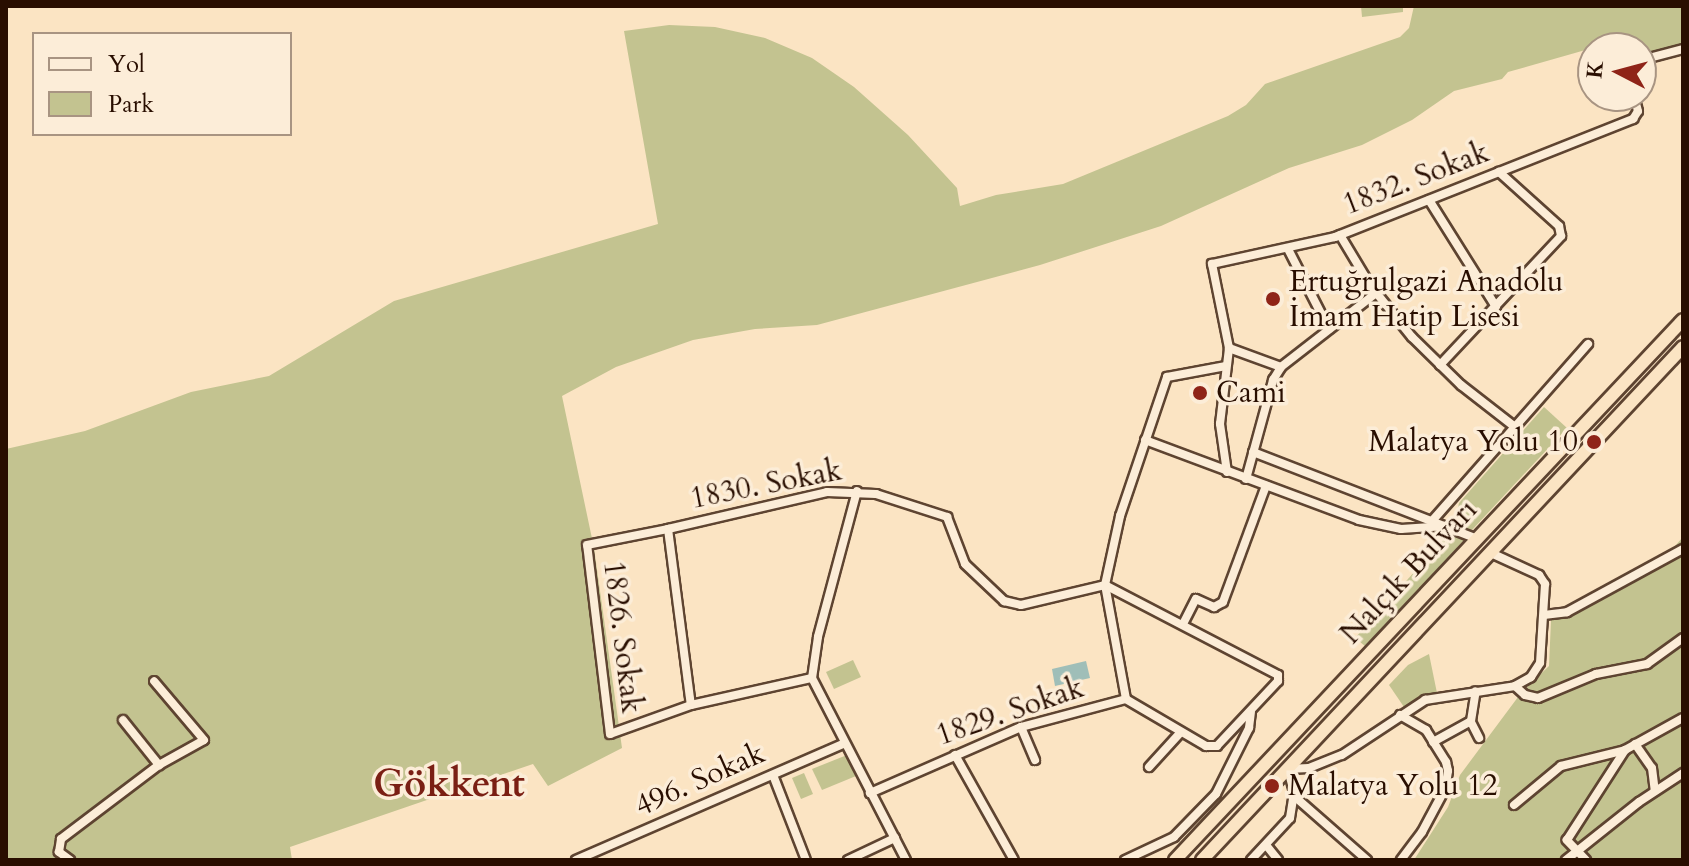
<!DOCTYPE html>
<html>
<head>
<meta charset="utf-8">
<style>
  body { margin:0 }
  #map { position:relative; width:1689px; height:866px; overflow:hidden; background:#fbe4c3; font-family:Cardo,serif }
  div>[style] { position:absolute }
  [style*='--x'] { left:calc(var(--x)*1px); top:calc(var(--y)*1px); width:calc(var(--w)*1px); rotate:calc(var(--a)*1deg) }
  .green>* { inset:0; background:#c3c390 }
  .water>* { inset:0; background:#9fbeb8 }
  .roads { filter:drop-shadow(2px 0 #5e4431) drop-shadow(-2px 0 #5e4431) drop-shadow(0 2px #5e4431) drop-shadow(0 -2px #5e4431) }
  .minor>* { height:8px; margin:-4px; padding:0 4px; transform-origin:4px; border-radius:4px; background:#fcedd8 }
  .trunk>* { height:12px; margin:-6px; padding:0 6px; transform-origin:6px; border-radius:6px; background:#fbe4c3 }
  .dots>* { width:22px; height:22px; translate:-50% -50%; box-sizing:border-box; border:4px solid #fcedd8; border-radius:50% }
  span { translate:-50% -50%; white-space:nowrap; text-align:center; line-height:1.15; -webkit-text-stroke:7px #fcedd8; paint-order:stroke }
  .street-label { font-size:30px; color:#290e00 }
  .poi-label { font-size:30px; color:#290e00 }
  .left { translate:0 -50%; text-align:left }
  .right { translate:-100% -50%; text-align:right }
  .district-label { font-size:38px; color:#7a1f14; font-weight:700 }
  .frame { position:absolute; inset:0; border:8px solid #290e00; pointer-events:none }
  .legend { position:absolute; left:32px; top:32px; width:260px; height:104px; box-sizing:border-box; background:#fcedd8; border:2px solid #a89482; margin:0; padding:10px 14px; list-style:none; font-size:24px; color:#290e00 }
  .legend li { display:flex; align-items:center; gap:16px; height:40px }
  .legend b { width:40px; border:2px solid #a89482 }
  .north { position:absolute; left:1577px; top:32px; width:80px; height:80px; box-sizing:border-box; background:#fcedd8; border:2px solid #a89482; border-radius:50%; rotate:276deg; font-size:22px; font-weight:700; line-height:32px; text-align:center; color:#290e00 }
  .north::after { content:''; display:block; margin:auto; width:28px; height:36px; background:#8f2418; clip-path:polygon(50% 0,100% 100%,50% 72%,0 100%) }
</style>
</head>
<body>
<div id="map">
  <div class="green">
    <i style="clip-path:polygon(1361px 6px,1403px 6px,1403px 12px,1362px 17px)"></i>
    <i style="clip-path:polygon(1414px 6px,1683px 6px,1683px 44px,1641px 54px,1641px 48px,1627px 48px,1624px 39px,1508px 72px,1502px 79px,1454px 91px,1412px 120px,1362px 145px,1289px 168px,1161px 226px,1040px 265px,817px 325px,755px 329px,693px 340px,616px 367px,562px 396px,594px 548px,622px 748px,548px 786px,533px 764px,424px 801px,290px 847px,292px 860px,6px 860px,6px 449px,85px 431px,191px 392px,269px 376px,394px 301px,658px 224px,624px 31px,669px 25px,715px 27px,765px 38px,812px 58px,854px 87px,908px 135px,957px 188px,960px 206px,996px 195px,1063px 184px,1228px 116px,1246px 105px,1265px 84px,1400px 37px,1409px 28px)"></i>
    <i style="clip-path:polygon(1544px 407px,1567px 428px,1472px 530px,1463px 527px,1456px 516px,1459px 503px)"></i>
    <i style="clip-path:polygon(1451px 531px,1466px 538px,1365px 646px,1355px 638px)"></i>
    <i style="clip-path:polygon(1683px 537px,1683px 860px,1414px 860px,1448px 807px,1460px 775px,1521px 693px,1549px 666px,1551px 620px,1558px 610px,1566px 609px,1667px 555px)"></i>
    <i style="clip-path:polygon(1429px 654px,1437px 693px,1404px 707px,1389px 685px,1408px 665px)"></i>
    <i style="clip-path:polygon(853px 660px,861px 677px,834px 689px,826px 672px)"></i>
    <i style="clip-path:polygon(847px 755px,856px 776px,822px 790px,812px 769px)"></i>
    <i style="clip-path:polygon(804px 773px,813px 794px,801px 799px,792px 778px)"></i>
  </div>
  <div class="water">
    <i style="clip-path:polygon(1086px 661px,1090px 678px,1055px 686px,1052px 669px)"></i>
  </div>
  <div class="roads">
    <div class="minor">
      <i style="--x:1641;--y:60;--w:43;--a:-14.7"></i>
      <i style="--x:1429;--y:200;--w:126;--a:57.9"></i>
      <i style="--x:1340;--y:235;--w:58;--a:59"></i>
      <i style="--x:1370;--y:285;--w:67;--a:51.1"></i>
      <i style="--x:1412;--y:337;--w:69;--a:44.4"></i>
      <i style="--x:1461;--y:385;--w:68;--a:37.9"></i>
      <i style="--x:1288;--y:249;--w:90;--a:62.9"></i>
      <i style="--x:1229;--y:348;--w:55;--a:20.1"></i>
      <i style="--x:1440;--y:365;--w:177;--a:-46.8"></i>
      <i style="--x:1561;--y:236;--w:10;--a:-101"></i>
      <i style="--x:1559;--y:226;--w:81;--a:-138"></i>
      <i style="--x:1145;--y:440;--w:228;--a:20.5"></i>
      <i style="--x:1359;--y:520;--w:43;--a:12.1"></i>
      <i style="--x:1401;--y:529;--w:45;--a:-3.8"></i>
      <i style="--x:1253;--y:452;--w:238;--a:21.2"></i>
      <i style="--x:1227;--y:472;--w:49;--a:-98.3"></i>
      <i style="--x:1220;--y:424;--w:77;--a:-83.2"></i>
      <i style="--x:1229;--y:348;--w:86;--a:-101.4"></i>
      <i style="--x:1212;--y:264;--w:126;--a:-12.4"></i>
      <i style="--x:1335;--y:237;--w:321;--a:-21.6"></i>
      <i style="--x:1633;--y:119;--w:9;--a:-58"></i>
      <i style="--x:1638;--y:111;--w:16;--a:-105"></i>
      <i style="--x:1246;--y:479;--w:103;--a:-74.7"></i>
      <i style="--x:1273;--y:380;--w:15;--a:-58"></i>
      <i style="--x:1281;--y:367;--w:120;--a:-37.9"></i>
      <i style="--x:857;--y:491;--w:151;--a:105"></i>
      <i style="--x:818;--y:637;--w:41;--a:98.3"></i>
      <i style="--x:812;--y:678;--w:205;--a:62.7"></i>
      <i style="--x:1432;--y:521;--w:236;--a:-48.6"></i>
      <i style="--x:668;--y:529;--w:163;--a:-13.1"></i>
      <i style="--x:827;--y:492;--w:49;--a:2.3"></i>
      <i style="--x:876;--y:494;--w:75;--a:17.9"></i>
      <i style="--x:947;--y:517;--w:50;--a:69"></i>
      <i style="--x:965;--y:564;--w:54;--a:43.5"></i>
      <i style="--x:1004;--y:601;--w:17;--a:13"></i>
      <i style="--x:1021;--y:605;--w:86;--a:-13.4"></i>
      <i style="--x:1105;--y:585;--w:195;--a:27.5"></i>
      <i style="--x:1278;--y:675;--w:6;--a:90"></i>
      <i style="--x:1278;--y:681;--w:89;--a:133.2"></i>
      <i style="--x:1217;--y:746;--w:11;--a:180"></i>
      <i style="--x:1206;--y:746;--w:93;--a:-149.6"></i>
      <i style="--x:1126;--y:699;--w:109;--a:165.1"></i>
      <i style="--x:1021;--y:727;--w:165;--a:156.4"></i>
      <i style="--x:668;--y:529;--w:177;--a:82.6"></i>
      <i style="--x:691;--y:705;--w:86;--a:160.3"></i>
      <i style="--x:610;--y:734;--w:190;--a:-96.9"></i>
      <i style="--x:587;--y:545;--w:83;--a:-11.2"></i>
      <i style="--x:1491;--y:553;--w:53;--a:24.6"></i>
      <i style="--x:1539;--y:575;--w:11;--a:56"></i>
      <i style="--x:1545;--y:584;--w:79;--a:93.6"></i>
      <i style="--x:1540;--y:663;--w:17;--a:123"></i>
      <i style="--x:1531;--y:677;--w:18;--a:151"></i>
      <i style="--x:1544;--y:615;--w:23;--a:-7"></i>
      <i style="--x:1567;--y:612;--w:132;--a:-28.5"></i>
      <i style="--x:1183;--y:624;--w:28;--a:-63"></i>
      <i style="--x:1196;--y:599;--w:20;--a:24"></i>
      <i style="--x:1214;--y:607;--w:10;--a:-29"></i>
      <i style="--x:1223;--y:602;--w:124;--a:-69.7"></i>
      <i style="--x:1126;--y:699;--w:116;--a:-100.4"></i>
      <i style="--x:1105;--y:585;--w:71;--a:-77.7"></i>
      <i style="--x:1120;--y:516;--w:147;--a:-71.3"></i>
      <i style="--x:1167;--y:377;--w:60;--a:-10.6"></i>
      <i style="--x:691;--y:705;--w:124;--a:-12.6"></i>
      <i style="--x:1400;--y:715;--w:30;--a:30"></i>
      <i style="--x:1426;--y:730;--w:38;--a:58"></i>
      <i style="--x:1446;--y:762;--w:9;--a:77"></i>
      <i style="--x:1448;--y:771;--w:18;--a:99"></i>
      <i style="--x:1445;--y:789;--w:49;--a:118.1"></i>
      <i style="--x:1422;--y:832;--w:35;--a:127"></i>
      <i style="--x:123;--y:720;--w:58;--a:51.3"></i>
      <i style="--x:1471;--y:722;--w:18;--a:63"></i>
      <i style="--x:1021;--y:727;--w:36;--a:67"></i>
      <i style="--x:1433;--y:742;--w:43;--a:-28.9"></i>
      <i style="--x:1471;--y:721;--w:30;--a:-81"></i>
      <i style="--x:1635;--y:744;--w:29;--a:55"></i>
      <i style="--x:1652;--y:768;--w:23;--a:83"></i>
      <i style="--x:955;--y:755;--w:120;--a:60.7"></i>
      <i style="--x:1149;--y:767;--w:47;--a:-47.6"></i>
      <i style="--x:773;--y:775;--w:91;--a:68.8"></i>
      <i style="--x:1294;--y:796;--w:97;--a:41.2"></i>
      <i style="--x:1514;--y:805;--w:61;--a:-39.7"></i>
      <i style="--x:1561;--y:766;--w:66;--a:-14"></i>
      <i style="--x:1625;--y:750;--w:66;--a:-28.9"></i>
      <i style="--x:1266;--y:845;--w:19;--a:51"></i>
      <i style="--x:70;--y:860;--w:14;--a:-144"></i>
      <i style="--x:59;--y:852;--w:13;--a:-81"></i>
      <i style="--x:61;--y:839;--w:123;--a:-37.1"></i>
      <i style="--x:159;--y:765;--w:51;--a:-29.1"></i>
      <i style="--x:204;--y:740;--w:77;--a:-130.3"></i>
      <i style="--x:576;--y:860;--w:291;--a:-23.5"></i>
      <i style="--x:848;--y:860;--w:52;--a:-25.1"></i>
      <i style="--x:1125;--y:860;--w:54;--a:-25.1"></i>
      <i style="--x:1174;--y:837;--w:60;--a:-45.7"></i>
      <i style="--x:1216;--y:794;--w:74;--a:-63.4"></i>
      <i style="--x:1249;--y:728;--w:16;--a:-83"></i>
      <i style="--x:1251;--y:860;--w:57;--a:-47.1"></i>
      <i style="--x:1290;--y:818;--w:26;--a:-81"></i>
      <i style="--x:1294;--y:792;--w:24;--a:-105"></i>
      <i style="--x:1288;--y:769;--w:21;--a:-3"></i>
      <i style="--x:1309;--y:768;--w:35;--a:-22"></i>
      <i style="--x:1342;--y:755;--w:100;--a:-33.5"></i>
      <i style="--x:1425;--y:700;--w:91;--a:-8.8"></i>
      <i style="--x:1515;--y:686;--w:13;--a:42"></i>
      <i style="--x:1525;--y:695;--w:13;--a:13"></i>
      <i style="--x:1538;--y:698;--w:63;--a:-22.5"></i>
      <i style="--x:1596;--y:674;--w:52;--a:-11.1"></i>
      <i style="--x:1647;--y:664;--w:44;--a:-35.8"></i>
      <i style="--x:1566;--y:860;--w:93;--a:-38.5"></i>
      <i style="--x:1639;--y:802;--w:53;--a:-33.4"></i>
      <i style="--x:1586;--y:860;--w:28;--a:-134"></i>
      <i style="--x:1567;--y:840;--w:107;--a:-57.2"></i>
    </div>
    <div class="trunk">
      <i style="--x:1175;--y:860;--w:741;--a:-46.75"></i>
      <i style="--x:1202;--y:860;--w:703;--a:-46.84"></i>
    </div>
  </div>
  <div class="dots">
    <i style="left:1273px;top:299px;background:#8f2418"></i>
    <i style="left:1200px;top:393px;background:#8f2418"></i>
    <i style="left:1594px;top:442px;background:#8f2418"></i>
    <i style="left:1272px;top:786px;background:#8f2418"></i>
  </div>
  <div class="street-label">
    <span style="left:1416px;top:179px;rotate:-21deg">1832. Sokak</span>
    <span style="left:766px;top:485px;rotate:-11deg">1830. Sokak</span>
    <span style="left:1409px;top:572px;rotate:-47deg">Nalçık Bulvarı</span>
    <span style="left:622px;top:637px;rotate:83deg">1826. Sokak</span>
    <span style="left:1010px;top:712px;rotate:-19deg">1829. Sokak</span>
    <span style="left:700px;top:780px;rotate:-24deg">496. Sokak</span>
  </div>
  <div class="poi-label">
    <span class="left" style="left:1289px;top:299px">Ertuğrulgazi Anadolu<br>İmam Hatip Lisesi</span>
    <span class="left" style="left:1216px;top:393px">Cami</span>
    <span class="right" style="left:1578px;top:442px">Malatya Yolu 10</span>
    <span class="left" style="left:1288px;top:786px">Malatya Yolu 12</span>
  </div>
  <div class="district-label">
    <span style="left:449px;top:785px">Gökkent</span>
  </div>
  <div class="frame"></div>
  <ul class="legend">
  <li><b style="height:10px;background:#fcedd8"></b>Yol</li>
  <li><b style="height:22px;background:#c3c390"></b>Park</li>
  </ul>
  <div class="north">K</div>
</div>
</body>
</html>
